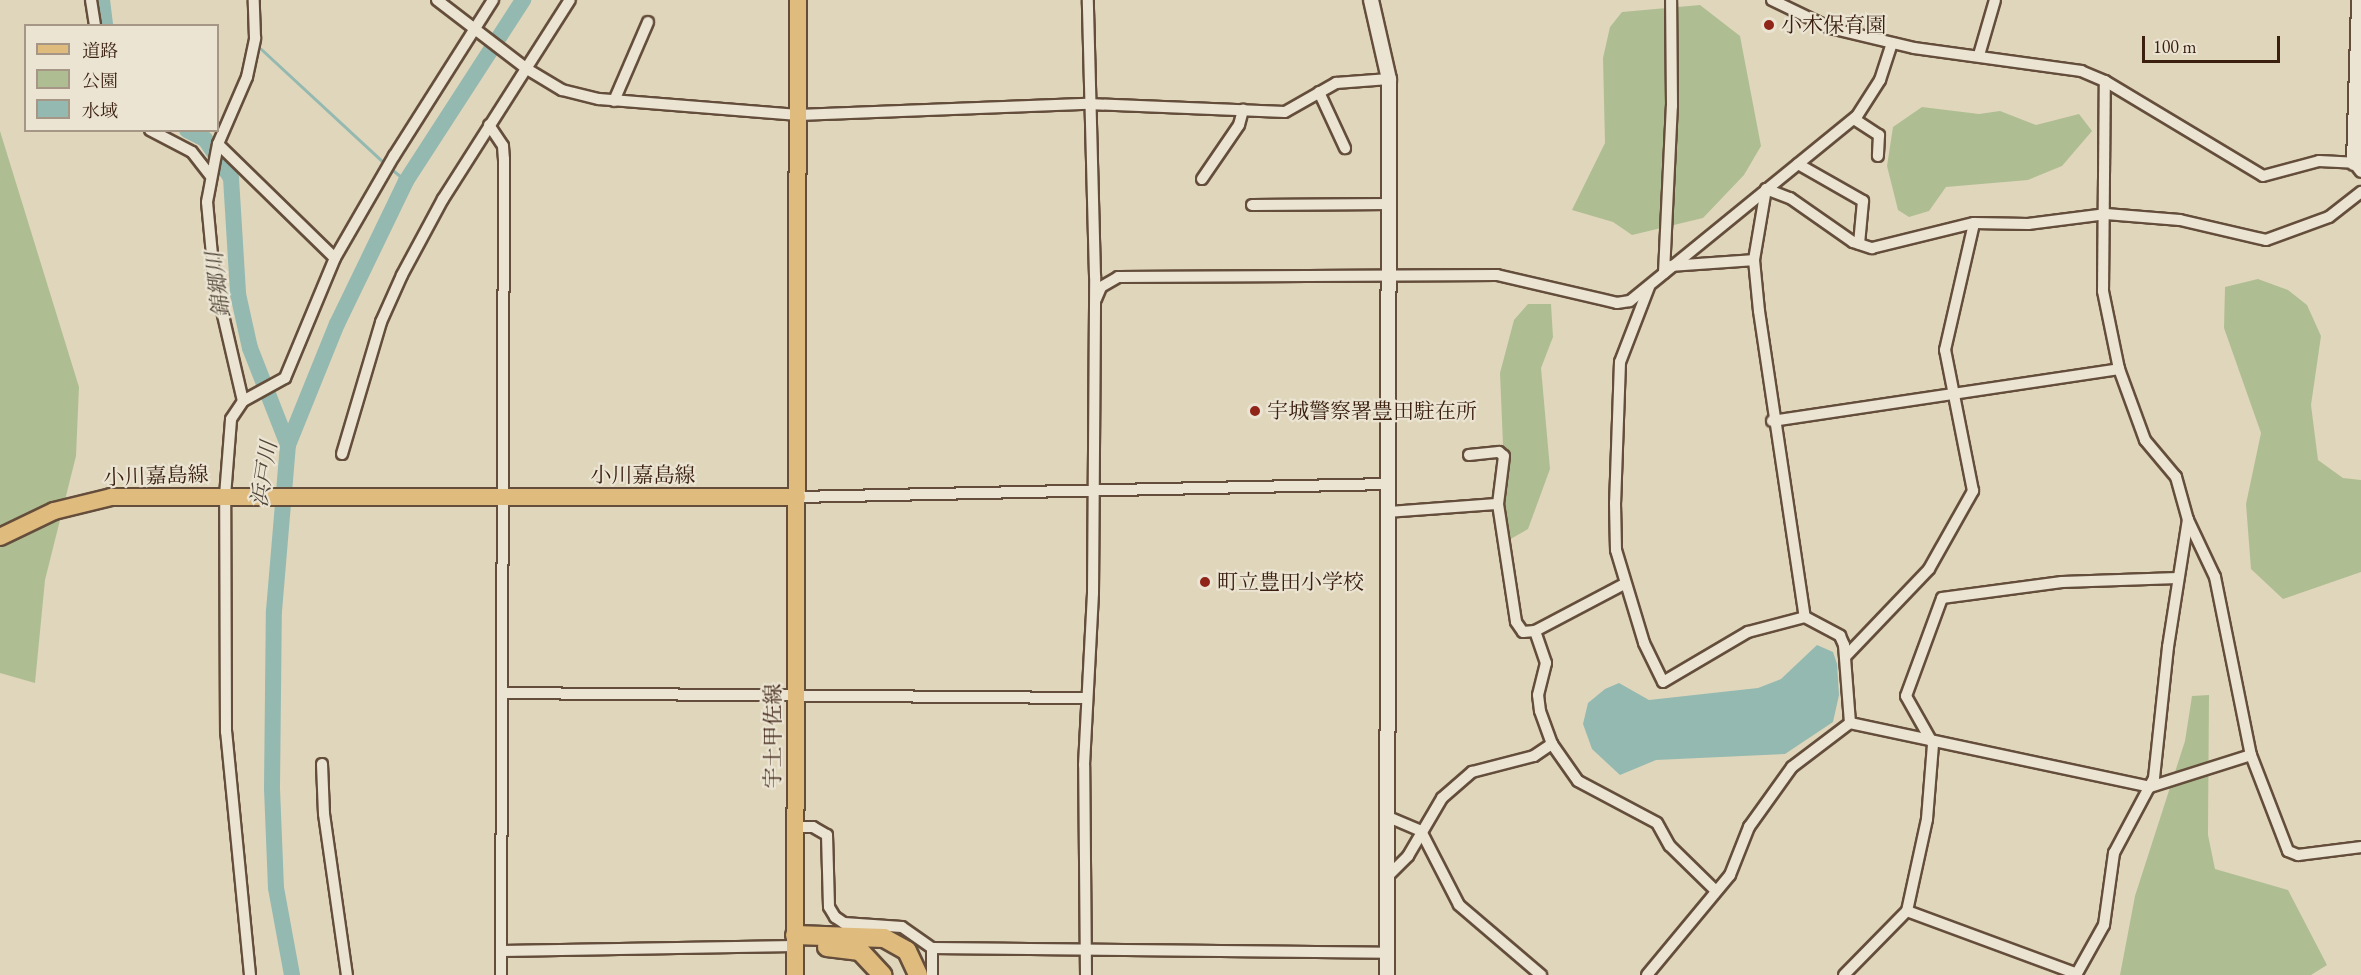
<!DOCTYPE html>
<html>
<head>
<meta charset="utf-8">
<style>
  body { margin:0 }
  #map { position:relative; width:2361px; height:975px; overflow:hidden; background:#e0d6bb; font-family:"EB Garamond","Noto Serif JP",serif }
  div>[style] { position:absolute }
  [style*='--x'] { left:calc(var(--x)*1px); top:calc(var(--y)*1px); width:calc(var(--w)*1px); rotate:calc(var(--a)*1deg) }
  .green>* { inset:0; background:#afbe92 }
  .water>* { inset:0; background:#94b9b1 }
  .stream>* { height:3px; margin:-1.5px; padding:0 1.5px; transform-origin:1.5px; border-radius:1.5px; background:#94b9b1 }
  .river>* { height:16px; margin:-8px; padding:0 8px; transform-origin:8px; border-radius:8px; background:#94b9b1 }
  .roads { filter:drop-shadow(2px 0 #644e3b) drop-shadow(-2px 0 #644e3b) drop-shadow(0 2px #644e3b) drop-shadow(0 -2px #644e3b) }
  .minor>* { height:10px; margin:-5px; padding:0 5px; transform-origin:5px; border-radius:5px; background:#ebe4d3 }
  .tertiary>* { height:14px; margin:-7px; padding:0 7px; transform-origin:7px; border-radius:7px; background:#ebe4d3 }
  .primary>* { height:16px; margin:-8px; padding:0 8px; transform-origin:8px; border-radius:8px; background:#e0bb7e }
  .motorway>* { height:18px; margin:-9px; padding:0 9px; transform-origin:9px; border-radius:9px; background:#e0bb7e }
  .dots>* { width:16px; height:16px; translate:-50% -50%; box-sizing:border-box; border:3px solid #ebe4d3; border-radius:50% }
  span { translate:-50% -50%; white-space:nowrap; text-align:center; line-height:1.15; -webkit-text-stroke:4.5px #ebe4d3; paint-order:stroke }
  .poi-label { font-size:21px; color:#3b2010 }
  .left { translate:0 -50%; text-align:left }
  .street-label { font-size:21px; color:#3b2010 }
  .water-label { font-size:22px; color:#514638; font-style:italic }
  .legend { position:absolute; left:24px; top:24px; width:195px; height:108px; box-sizing:border-box; background:#ebe4d3; border:2px solid #a59685; margin:0; padding:8px 10px; list-style:none; font-size:18px; color:#3b2010 }
  .legend li { display:flex; align-items:center; gap:12px; height:30px }
  .legend b { width:30px; border:2px solid #a59685 }
  .scale { position:absolute; left:2142px; top:36px; width:138px; height:27px; box-sizing:border-box; border:3px solid #3b2010; border-top:0; padding-left:8px; font-size:18px; line-height:21px; white-space:nowrap; color:#3b2010; -webkit-text-stroke:4px #ebe4d3; paint-order:stroke }
</style>
</head>
<body>
<div id="map">
  <div class="green">
    <i style="clip-path:polygon(1700px 5px,1740px 36px,1761px 146px,1744px 175px,1703px 218px,1632px 235px,1613px 222px,1572px 210px,1605px 143px,1603px 58px,1610px 27px,1622px 12px)"></i>
    <i style="clip-path:polygon(1922px 107px,1979px 114px,2000px 111px,2036px 125px,2079px 114px,2092px 131px,2062px 166px,2028px 180px,1946px 187px,1929px 211px,1909px 217px,1898px 210px,1887px 166px,1893px 127px)"></i>
    <i style="clip-path:polygon(0 131px,79px 387px,76px 456px,45px 580px,35px 683px,0 673px)"></i>
    <i style="clip-path:polygon(2258px 279px,2288px 290px,2307px 305px,2321px 336px,2311px 405px,2318px 460px,2343px 478px,2361px 480px,2361px 572px,2283px 599px,2251px 569px,2246px 504px,2261px 433px,2224px 328px,2225px 287px)"></i>
    <i style="clip-path:polygon(1528px 304px,1551px 304px,1553px 337px,1541px 368px,1550px 469px,1528px 529px,1507px 541px,1500px 373px,1514px 320px)"></i>
    <i style="clip-path:polygon(2209px 695px,2208px 835px,2215px 869px,2288px 890px,2327px 965px,2311px 975px,2120px 975px,2135px 896px,2185px 741px,2192px 696px)"></i>
  </div>
  <div class="water">
    <i style="clip-path:polygon(1817px 645px,1833px 652px,1837px 664px,1839px 695px,1833px 722px,1785px 754px,1656px 760px,1620px 775px,1592px 749px,1583px 724px,1588px 703px,1605px 689px,1619px 683px,1649px 700px,1758px 688px,1781px 679px)"></i>
  </div>
  <div class="stream">
    <i style="--x:261;--y:49;--w:169;--a:42.8"></i>
    <i style="--x:390;--y:168;--w:21;--a:39"></i>
  </div>
  <div class="river">
    <i style="--x:102;--y:0;--w:26;--a:83"></i>
    <i style="--x:187;--y:130;--w:20;--a:27"></i>
    <i style="--x:205;--y:139;--w:47;--a:56.3"></i>
    <i style="--x:231;--y:178;--w:116;--a:86.5"></i>
    <i style="--x:238;--y:294;--w:55;--a:77.5"></i>
    <i style="--x:250;--y:348;--w:104;--a:68.6"></i>
    <i style="--x:292;--y:975;--w:88;--a:-100.4"></i>
    <i style="--x:276;--y:888;--w:100;--a:-92.3"></i>
    <i style="--x:272;--y:788;--w:177;--a:-89.4"></i>
    <i style="--x:274;--y:611;--w:167;--a:-85.2"></i>
    <i style="--x:288;--y:445;--w:131;--a:-68"></i>
    <i style="--x:337;--y:324;--w:159;--a:-64.2"></i>
    <i style="--x:406;--y:181;--w:216;--a:-57.1"></i>
  </div>
  <div class="roads">
    <div class="minor">
      <i style="--x:91;--y:0;--w:26;--a:81"></i>
      <i style="--x:437;--y:0;--w:113;--a:37.5"></i>
      <i style="--x:527;--y:69;--w:41;--a:31"></i>
      <i style="--x:562;--y:90;--w:38;--a:14"></i>
      <i style="--x:599;--y:99;--w:200;--a:4.6"></i>
      <i style="--x:798;--y:115;--w:290;--a:-2.2"></i>
      <i style="--x:1088;--y:104;--w:197;--a:2.3"></i>
      <i style="--x:1285;--y:112;--w:59;--a:-29.6"></i>
      <i style="--x:1336;--y:83;--w:53;--a:-4.3"></i>
      <i style="--x:1772;--y:0;--w:64;--a:25.8"></i>
      <i style="--x:1830;--y:28;--w:86;--a:13.4"></i>
      <i style="--x:1914;--y:48;--w:169;--a:7.8"></i>
      <i style="--x:2081;--y:71;--w:26;--a:23"></i>
      <i style="--x:2105;--y:81;--w:184;--a:31"></i>
      <i style="--x:2263;--y:176;--w:58;--a:-15"></i>
      <i style="--x:2319;--y:161;--w:35;--a:3"></i>
      <i style="--x:2354;--y:163;--w:11;--a:52"></i>
      <i style="--x:1979;--y:55;--w:57;--a:-73.8"></i>
      <i style="--x:1319;--y:92;--w:62;--a:65.1"></i>
      <i style="--x:614;--y:101;--w:86;--a:-66.7"></i>
      <i style="--x:1854;--y:119;--w:30;--a:33"></i>
      <i style="--x:1879;--y:135;--w:21;--a:93"></i>
      <i style="--x:489;--y:125;--w:25;--a:56"></i>
      <i style="--x:503;--y:146;--w:13;--a:86"></i>
      <i style="--x:504;--y:159;--w:816;--a:90.21"></i>
      <i style="--x:150;--y:130;--w:47;--a:27.6"></i>
      <i style="--x:192;--y:152;--w:29;--a:52"></i>
      <i style="--x:218;--y:144;--w:163;--a:44.3"></i>
      <i style="--x:1798;--y:164;--w:75;--a:29.6"></i>
      <i style="--x:1863;--y:201;--w:43;--a:95.3"></i>
      <i style="--x:1202;--y:179;--w:65;--a:-55.6"></i>
      <i style="--x:1239;--y:125;--w:16;--a:-75"></i>
      <i style="--x:1766;--y:189;--w:26;--a:21"></i>
      <i style="--x:1790;--y:198;--w:77;--a:34.9"></i>
      <i style="--x:1853;--y:242;--w:20;--a:18"></i>
      <i style="--x:1872;--y:248;--w:105;--a:-13.8"></i>
      <i style="--x:1974;--y:223;--w:54;--a:1.1"></i>
      <i style="--x:2028;--y:224;--w:79;--a:-7.3"></i>
      <i style="--x:2106;--y:214;--w:74;--a:4.6"></i>
      <i style="--x:2180;--y:220;--w:88;--a:13.1"></i>
      <i style="--x:2266;--y:240;--w:67;--a:-20.1"></i>
      <i style="--x:2329;--y:217;--w:41;--a:-38"></i>
      <i style="--x:1766;--y:189;--w:72;--a:99.6"></i>
      <i style="--x:1754;--y:260;--w:51;--a:84.4"></i>
      <i style="--x:1759;--y:311;--w:309;--a:81.5"></i>
      <i style="--x:1252;--y:205;--w:138;--a:-0.4"></i>
      <i style="--x:1671;--y:266;--w:83;--a:-4.1"></i>
      <i style="--x:1664;--y:273;--w:167;--a:-87.3"></i>
      <i style="--x:1672;--y:106;--w:106;--a:-90.5"></i>
      <i style="--x:1649;--y:287;--w:80;--a:111.1"></i>
      <i style="--x:1620;--y:362;--w:141;--a:92"></i>
      <i style="--x:1615;--y:503;--w:47;--a:88.8"></i>
      <i style="--x:1616;--y:550;--w:97;--a:73.2"></i>
      <i style="--x:1644;--y:643;--w:43;--a:64"></i>
      <i style="--x:1663;--y:682;--w:99;--a:-30.5"></i>
      <i style="--x:1748;--y:632;--w:59;--a:-14.7"></i>
      <i style="--x:1805;--y:617;--w:40;--a:28"></i>
      <i style="--x:1840;--y:636;--w:10;--a:66"></i>
      <i style="--x:1844;--y:645;--w:78;--a:85.6"></i>
      <i style="--x:1096;--y:299;--w:13;--a:-67"></i>
      <i style="--x:1101;--y:287;--w:20;--a:-30"></i>
      <i style="--x:1118;--y:277;--w:379;--a:-0.3"></i>
      <i style="--x:1497;--y:275;--w:123;--a:13.1"></i>
      <i style="--x:1617;--y:303;--w:13;--a:-9"></i>
      <i style="--x:1630;--y:301;--w:293;--a:-39.2"></i>
      <i style="--x:1857;--y:116;--w:43;--a:-57.4"></i>
      <i style="--x:1880;--y:80;--w:39;--a:-72"></i>
      <i style="--x:243;--y:401;--w:128;--a:-103.1"></i>
      <i style="--x:214;--y:276;--w:74;--a:-95.4"></i>
      <i style="--x:207;--y:202;--w:59;--a:-79.3"></i>
      <i style="--x:218;--y:144;--w:73;--a:-66.6"></i>
      <i style="--x:247;--y:77;--w:40;--a:-78"></i>
      <i style="--x:255;--y:38;--w:38;--a:-92"></i>
      <i style="--x:1772;--y:421;--w:351;--a:-8.5"></i>
      <i style="--x:342;--y:454;--w:138;--a:-73.5"></i>
      <i style="--x:381;--y:322;--w:51;--a:-65.9"></i>
      <i style="--x:402;--y:275;--w:86;--a:-61.7"></i>
      <i style="--x:443;--y:199;--w:236;--a:-57.5"></i>
      <i style="--x:1469;--y:455;--w:30;--a:-6"></i>
      <i style="--x:1499;--y:452;--w:6;--a:39"></i>
      <i style="--x:1504;--y:456;--w:48;--a:97.1"></i>
      <i style="--x:797;--y:497;--w:591;--a:-1.26"></i>
      <i style="--x:1388;--y:512;--w:110;--a:-4.2"></i>
      <i style="--x:1498;--y:504;--w:119;--a:81.3"></i>
      <i style="--x:1516;--y:622;--w:12;--a:55"></i>
      <i style="--x:1523;--y:632;--w:12;--a:-5"></i>
      <i style="--x:2188;--y:520;--w:63;--a:64.7"></i>
      <i style="--x:2215;--y:577;--w:182;--a:78.6"></i>
      <i style="--x:2251;--y:755;--w:103;--a:68.9"></i>
      <i style="--x:2288;--y:851;--w:11;--a:22"></i>
      <i style="--x:2298;--y:855;--w:64;--a:-7.2"></i>
      <i style="--x:1846;--y:656;--w:120;--a:-46.3"></i>
      <i style="--x:1929;--y:569;--w:90;--a:-60.6"></i>
      <i style="--x:1973;--y:491;--w:144;--a:-101.2"></i>
      <i style="--x:1945;--y:350;--w:130;--a:-77.1"></i>
      <i style="--x:502;--y:693;--w:584;--a:0.49"></i>
      <i style="--x:1552;--y:744;--w:45;--a:54.9"></i>
      <i style="--x:1578;--y:781;--w:89;--a:28"></i>
      <i style="--x:1657;--y:823;--w:26;--a:61"></i>
      <i style="--x:1670;--y:846;--w:64;--a:44.4"></i>
      <i style="--x:322;--y:764;--w:50;--a:87.7"></i>
      <i style="--x:324;--y:814;--w:163;--a:81.9"></i>
      <i style="--x:1386;--y:816;--w:38;--a:23"></i>
      <i style="--x:1421;--y:831;--w:83;--a:62.8"></i>
      <i style="--x:1459;--y:905;--w:108;--a:40.5"></i>
      <i style="--x:796;--y:827;--w:17;--a:0"></i>
      <i style="--x:813;--y:827;--w:16;--a:30"></i>
      <i style="--x:827;--y:835;--w:72;--a:88.4"></i>
      <i style="--x:829;--y:907;--w:12;--a:59"></i>
      <i style="--x:835;--y:917;--w:11;--a:34"></i>
      <i style="--x:844;--y:923;--w:58;--a:3.9"></i>
      <i style="--x:902;--y:927;--w:37;--a:35"></i>
      <i style="--x:932;--y:948;--w:455;--a:0.6"></i>
      <i style="--x:1385;--y:879;--w:33;--a:-45"></i>
      <i style="--x:1408;--y:856;--w:67;--a:-59.6"></i>
      <i style="--x:1442;--y:798;--w:40;--a:-41"></i>
      <i style="--x:1472;--y:772;--w:64;--a:-14.5"></i>
      <i style="--x:1534;--y:756;--w:22;--a:-34"></i>
      <i style="--x:1552;--y:744;--w:35;--a:-110"></i>
      <i style="--x:1540;--y:711;--w:16;--a:-97"></i>
      <i style="--x:1538;--y:695;--w:33;--a:-76"></i>
      <i style="--x:1546;--y:663;--w:34;--a:-109"></i>
      <i style="--x:1535;--y:631;--w:101;--a:-27.8"></i>
      <i style="--x:1907;--y:911;--w:181;--a:20.3"></i>
      <i style="--x:502;--y:951;--w:293;--a:-1"></i>
      <i style="--x:250;--y:975;--w:244;--a:-95.6"></i>
      <i style="--x:226;--y:732;--w:236;--a:-90.2"></i>
      <i style="--x:225;--y:496;--w:77;--a:-85.5"></i>
      <i style="--x:231;--y:419;--w:22;--a:-56"></i>
      <i style="--x:243;--y:401;--w:48;--a:-28.7"></i>
      <i style="--x:285;--y:378;--w:130;--a:-67.4"></i>
      <i style="--x:335;--y:258;--w:118;--a:-60"></i>
      <i style="--x:394;--y:156;--w:185;--a:-57.6"></i>
      <i style="--x:932;--y:975;--w:27;--a:-90"></i>
      <i style="--x:1086;--y:975;--w:210;--a:-90.5"></i>
      <i style="--x:1084;--y:765;--w:172;--a:-87"></i>
      <i style="--x:1093;--y:593;--w:317;--a:-89.6"></i>
      <i style="--x:1095;--y:276;--w:276;--a:-91.5"></i>
      <i style="--x:1647;--y:975;--w:130;--a:-50.3"></i>
      <i style="--x:1730;--y:875;--w:52;--a:-68.4"></i>
      <i style="--x:1749;--y:827;--w:74;--a:-54.4"></i>
      <i style="--x:1792;--y:767;--w:73;--a:-37.2"></i>
      <i style="--x:1850;--y:723;--w:307;--a:12"></i>
      <i style="--x:2150;--y:787;--w:106;--a:-17.6"></i>
      <i style="--x:1844;--y:975;--w:90;--a:-45.5"></i>
      <i style="--x:1907;--y:911;--w:94;--a:-77.7"></i>
      <i style="--x:1927;--y:819;--w:75;--a:-85.4"></i>
      <i style="--x:1933;--y:744;--w:55;--a:-119.4"></i>
      <i style="--x:1906;--y:696;--w:104;--a:-69.8"></i>
      <i style="--x:1942;--y:598;--w:121;--a:-7.6"></i>
      <i style="--x:2062;--y:582;--w:116;--a:-2"></i>
      <i style="--x:2076;--y:975;--w:57;--a:-60.8"></i>
      <i style="--x:2104;--y:925;--w:73;--a:-82.1"></i>
      <i style="--x:2114;--y:853;--w:85;--a:-61.9"></i>
      <i style="--x:2154;--y:778;--w:132;--a:-83.9"></i>
      <i style="--x:2168;--y:647;--w:129;--a:-81.1"></i>
      <i style="--x:2188;--y:520;--w:45;--a:-105.6"></i>
      <i style="--x:2176;--y:477;--w:48;--a:-130"></i>
      <i style="--x:2145;--y:440;--w:76;--a:-110.1"></i>
      <i style="--x:2119;--y:369;--w:80;--a:-101.6"></i>
      <i style="--x:2103;--y:291;--w:210;--a:-89.5"></i>
    </div>
    <div class="tertiary">
      <i style="--x:1371;--y:0;--w:81;--a:77.2"></i>
      <i style="--x:1389;--y:79;--w:896;--a:90.13"></i>
      <i style="--x:2354;--y:163;--w:163;--a:-88.2"></i>
    </div>
    <div class="primary">
      <i style="--x:0;--y:537;--w:60;--a:-25.7"></i>
      <i style="--x:54;--y:511;--w:59;--a:-13.8"></i>
      <i style="--x:111;--y:497;--w:686;--a:0"></i>
      <i style="--x:795;--y:975;--w:975;--a:-89.82"></i>
    </div>
    <div class="motorway">
      <i style="--x:795;--y:935;--w:89;--a:1.9"></i>
      <i style="--x:884;--y:938;--w:26;--a:29"></i>
      <i style="--x:907;--y:951;--w:26;--a:65"></i>
      <i style="--x:827;--y:947;--w:33;--a:7"></i>
      <i style="--x:860;--y:951;--w:33;--a:47"></i>
    </div>
  </div>
  <div class="dots">
    <i style="left:1769px;top:25px;background:#8f2418"></i>
    <i style="left:1255px;top:411px;background:#8f2418"></i>
    <i style="left:1205px;top:582px;background:#8f2418"></i>
  </div>
  <div class="poi-label">
    <span class="left" style="left:1781px;top:25px">小木保育園</span>
    <span class="left" style="left:1267px;top:411px">宇城警察署豊田駐在所</span>
    <span class="left" style="left:1217px;top:582px">町立豊田小学校</span>
  </div>
  <div class="street-label">
    <span style="left:643px;top:475px">小川嘉島線</span>
    <span style="left:156px;top:476px;rotate:-2deg">小川嘉島線</span>
    <span style="left:773px;top:736px;rotate:-90deg">宇土甲佐線</span>
  </div>
  <div class="water-label">
    <span style="left:218px;top:285px;rotate:-97deg">錦郷川</span>
    <span style="left:264px;top:474px;rotate:-81deg">浜戸川</span>
  </div>
  <ul class="legend">
  <li><b style="height:8px;background:#e0bb7e"></b>道路</li>
  <li><b style="height:16px;background:#afbe92"></b>公園</li>
  <li><b style="height:16px;background:#94b9b1"></b>水域</li>
  </ul>
  <div class="scale">100 m</div>
</div>
</body>
</html>
